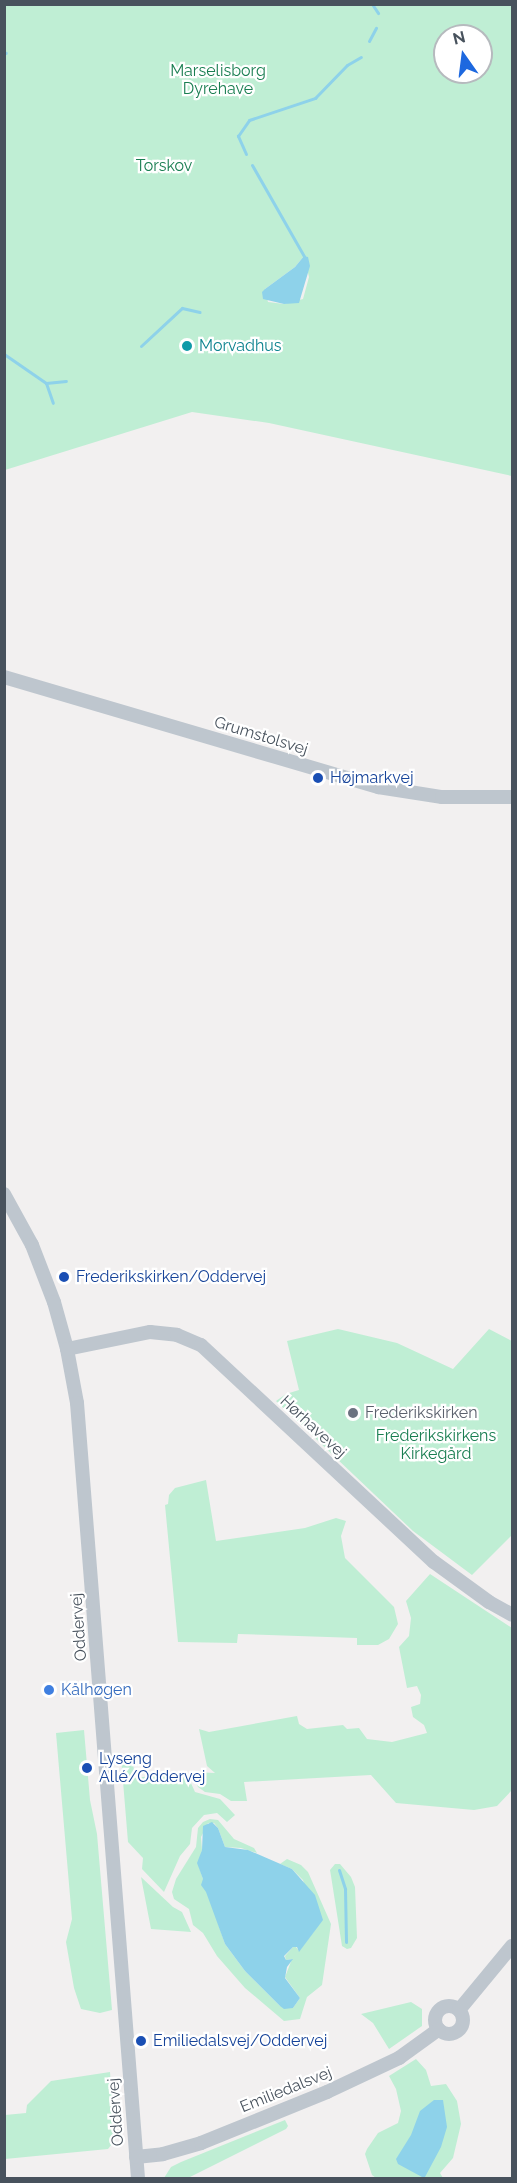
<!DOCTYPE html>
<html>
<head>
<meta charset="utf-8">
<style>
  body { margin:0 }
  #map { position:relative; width:517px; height:2183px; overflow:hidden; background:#f2f0f0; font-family:Raleway,sans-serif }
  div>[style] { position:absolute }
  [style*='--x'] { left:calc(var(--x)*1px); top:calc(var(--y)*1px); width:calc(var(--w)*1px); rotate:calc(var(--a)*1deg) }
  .green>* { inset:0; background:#bfeed4 }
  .water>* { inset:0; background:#8ed2ea }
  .stream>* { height:3px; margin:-1.5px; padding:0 1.5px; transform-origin:1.5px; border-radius:1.5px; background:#8ed2ea }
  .minor>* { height:14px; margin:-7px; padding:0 7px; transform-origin:7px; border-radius:7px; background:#bec6ce }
  .minor>.ring { margin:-7px; padding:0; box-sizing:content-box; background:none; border:14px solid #bec6ce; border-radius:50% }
  .dots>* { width:16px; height:16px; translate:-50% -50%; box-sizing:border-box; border:3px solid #fff; border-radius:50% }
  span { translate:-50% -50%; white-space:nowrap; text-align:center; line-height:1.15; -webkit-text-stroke:4.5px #fff; paint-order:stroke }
  .park-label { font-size:16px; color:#197e51 }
  .culture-label { font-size:16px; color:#0d838f }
  .left { translate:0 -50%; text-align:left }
  .street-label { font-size:16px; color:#48525d }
  .transit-label { font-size:16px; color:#164399 }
  .worship-label { font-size:16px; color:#5b616d }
  .shop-label { font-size:16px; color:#366cbe }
  .frame { position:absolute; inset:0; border:6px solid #48525d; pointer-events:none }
  .north { position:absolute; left:433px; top:24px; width:60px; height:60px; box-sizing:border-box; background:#fff; border:2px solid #b6babe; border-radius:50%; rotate:346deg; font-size:16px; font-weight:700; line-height:24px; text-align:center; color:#48525d }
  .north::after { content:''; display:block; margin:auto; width:21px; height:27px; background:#1d68df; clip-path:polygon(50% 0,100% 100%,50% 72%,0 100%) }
</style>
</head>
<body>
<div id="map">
  <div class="green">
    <i style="clip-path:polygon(evenodd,5px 5px,512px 5px,512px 476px,269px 423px,192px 412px,5px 470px,5px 5px,445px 36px,481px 36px,481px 72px,445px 72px,445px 36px,5px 5px,304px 256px,309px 277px,303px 299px,284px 304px,268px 302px,265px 289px,295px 267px,304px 256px)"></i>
    <i style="clip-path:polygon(338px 1329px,397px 1343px,453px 1369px,489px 1329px,512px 1341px,512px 1535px,472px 1575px,413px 1531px,276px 1401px,286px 1394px,299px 1390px,287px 1341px)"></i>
    <i style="clip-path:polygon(206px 1480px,216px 1541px,305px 1528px,336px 1518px,346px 1521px,341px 1536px,345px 1558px,394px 1607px,398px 1624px,389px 1639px,378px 1645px,357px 1645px,357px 1638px,238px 1634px,237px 1643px,178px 1642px,165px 1505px,168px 1504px,169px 1495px,175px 1488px)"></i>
    <i style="clip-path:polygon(430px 1574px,512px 1628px,512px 1790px,497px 1806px,474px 1810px,396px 1803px,371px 1775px,244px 1782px,247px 1801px,231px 1801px,220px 1794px,205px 1792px,198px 1787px,191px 1772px,215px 1773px,207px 1766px,199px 1729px,209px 1732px,297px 1716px,299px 1724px,307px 1729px,343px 1725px,347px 1729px,359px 1728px,367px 1739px,392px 1742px,427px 1733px,424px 1725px,413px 1717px,411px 1707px,420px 1704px,421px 1695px,417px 1686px,407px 1688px,399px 1647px,409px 1636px,411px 1618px,406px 1601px)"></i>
    <i style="clip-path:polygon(84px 1730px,90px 1800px,97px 1834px,112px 2010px,100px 2013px,81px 2009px,74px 1988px,66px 1942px,72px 1919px,56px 1733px)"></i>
    <i style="clip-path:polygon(132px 1756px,135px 1778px,186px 1772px,195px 1792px,220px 1799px,235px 1815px,227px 1822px,217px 1813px,204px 1815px,192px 1828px,190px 1844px,180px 1856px,164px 1892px,142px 1869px,143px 1858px,128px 1842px,121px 1757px)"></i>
    <i style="clip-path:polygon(210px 1819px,218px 1820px,234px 1839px,254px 1848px,257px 1853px,241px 1848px,225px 1847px,218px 1828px,214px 1823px,208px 1823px,201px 1837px,202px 1850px,199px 1867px,225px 1944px,245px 1971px,280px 2006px,293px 2008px,300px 1998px,285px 1977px,292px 1959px,286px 1960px,285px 1956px,293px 1947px,296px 1947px,299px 1951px,315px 1930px,303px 1880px,292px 1869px,280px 1864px,287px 1859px,301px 1865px,308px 1872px,331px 1924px,322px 1985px,307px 1997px,300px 2019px,284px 2021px,245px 1988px,217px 1956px,203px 1933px,193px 1925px,189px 1909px,174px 1899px,172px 1892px,176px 1879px,196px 1847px,198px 1828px,203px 1822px)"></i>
    <i style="clip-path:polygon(335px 1864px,340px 1864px,351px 1877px,355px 1887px,357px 1938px,351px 1948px,347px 1949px,342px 1946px,331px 1876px,330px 1870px)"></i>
    <i style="clip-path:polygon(141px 1877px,173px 1907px,182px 1912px,191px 1932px,151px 1929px)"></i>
    <i style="clip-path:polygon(411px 2002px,422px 2009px,422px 2026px,389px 2049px,373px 2023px,361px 2014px)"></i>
    <i style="clip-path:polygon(416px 2059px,426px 2070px,431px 2086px,446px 2084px,457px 2101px,461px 2124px,453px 2158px,440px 2173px,443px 2178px,376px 2178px,372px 2175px,365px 2154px,367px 2149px,378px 2133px,398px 2123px,401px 2111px,396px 2089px,389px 2076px)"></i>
    <i style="clip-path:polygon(110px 2072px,115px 2140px,108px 2149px,5px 2159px,5px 2115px,26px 2113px,27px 2105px,51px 2081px)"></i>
    <i style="clip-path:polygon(285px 2120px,288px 2126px,286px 2129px,188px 2178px,164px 2178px,171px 2167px,181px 2162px)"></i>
  </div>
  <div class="water">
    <i style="clip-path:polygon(304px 256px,308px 257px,310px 266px,299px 303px,284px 304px,263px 299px,262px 292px,265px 289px,295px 267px)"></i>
    <i style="clip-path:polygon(212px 1822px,218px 1828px,225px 1847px,248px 1850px,292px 1869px,315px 1895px,323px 1920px,299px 1952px,297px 1947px,293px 1947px,284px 1956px,286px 1960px,293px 1959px,287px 1967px,285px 1978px,300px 1998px,293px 2008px,284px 2009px,280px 2006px,245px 1971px,225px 1944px,206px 1892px,201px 1885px,203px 1879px,197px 1863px,202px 1850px,203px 1826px)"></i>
    <i style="clip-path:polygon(434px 2100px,443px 2100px,447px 2127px,441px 2147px,425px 2177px,422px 2177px,398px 2164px,396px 2159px,411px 2135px,420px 2111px)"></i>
  </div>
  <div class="stream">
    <i style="--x:372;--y:4;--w:11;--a:56"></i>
    <i style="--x:369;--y:41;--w:15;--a:-62"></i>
    <i style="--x:4;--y:52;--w:2;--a:27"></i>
    <i style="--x:246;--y:154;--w:20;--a:-114"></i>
    <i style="--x:238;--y:136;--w:19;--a:-55"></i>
    <i style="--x:249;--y:120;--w:70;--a:-18.4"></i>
    <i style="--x:315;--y:98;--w:46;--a:-45.9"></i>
    <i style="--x:347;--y:65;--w:16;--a:-30"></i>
    <i style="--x:252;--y:165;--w:105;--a:60.3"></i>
    <i style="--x:141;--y:346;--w:56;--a:-42.8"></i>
    <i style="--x:182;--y:308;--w:18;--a:13"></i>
    <i style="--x:4;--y:354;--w:51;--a:34.6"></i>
    <i style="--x:46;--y:383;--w:21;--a:71"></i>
    <i style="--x:46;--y:383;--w:20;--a:-6"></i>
    <i style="--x:339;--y:1870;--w:20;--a:72"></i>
    <i style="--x:345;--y:1889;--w:53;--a:88.9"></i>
  </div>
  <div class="minor">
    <i style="--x:4;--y:677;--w:390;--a:16.4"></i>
    <i style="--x:378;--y:787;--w:65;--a:8.9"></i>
    <i style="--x:442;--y:797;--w:70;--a:0"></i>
    <i style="--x:4;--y:1194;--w:58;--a:61.2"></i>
    <i style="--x:32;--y:1245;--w:61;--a:68.9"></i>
    <i style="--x:54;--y:1302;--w:49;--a:74.5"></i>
    <i style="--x:67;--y:1349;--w:55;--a:79.5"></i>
    <i style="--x:77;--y:1403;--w:777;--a:85.5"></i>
    <i style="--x:67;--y:1349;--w:85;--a:-11.6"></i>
    <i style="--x:150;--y:1332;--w:27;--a:6"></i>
    <i style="--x:177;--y:1335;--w:26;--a:23"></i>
    <i style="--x:201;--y:1345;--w:318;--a:43"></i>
    <i style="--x:434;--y:1562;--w:68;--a:36"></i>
    <i style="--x:489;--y:1602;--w:26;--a:29"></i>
    <i class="ring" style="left:435px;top:2006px;width:14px;height:14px"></i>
    <i style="--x:459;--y:2010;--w:83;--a:-50.4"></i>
    <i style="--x:136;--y:2157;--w:27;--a:-6"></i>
    <i style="--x:163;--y:2154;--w:40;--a:-16"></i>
    <i style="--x:201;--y:2143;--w:136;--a:-22"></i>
    <i style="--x:327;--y:2092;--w:80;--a:-25.3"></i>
    <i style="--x:399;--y:2058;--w:49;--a:-35.9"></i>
  </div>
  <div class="dots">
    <i style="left:187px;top:346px;background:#0f9aa8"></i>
    <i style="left:318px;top:778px;background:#1a4fb4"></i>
    <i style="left:64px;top:1277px;background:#1a4fb4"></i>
    <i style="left:353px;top:1413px;background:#6b7280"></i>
    <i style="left:49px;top:1690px;background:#3f7fe0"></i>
    <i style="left:87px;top:1768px;background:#1a4fb4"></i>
    <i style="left:141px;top:2041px;background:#1a4fb4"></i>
  </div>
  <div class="park-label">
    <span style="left:218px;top:80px">Marselisborg<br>Dyrehave</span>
    <span style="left:164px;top:166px">Torskov</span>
    <span style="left:436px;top:1445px">Frederikskirkens<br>Kirkegård</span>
  </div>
  <div class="culture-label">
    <span class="left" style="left:199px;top:346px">Morvadhus</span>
  </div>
  <div class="street-label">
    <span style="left:261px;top:736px;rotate:17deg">Grumstolsvej</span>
    <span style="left:313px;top:1427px;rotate:43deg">Hørhavevej</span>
    <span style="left:79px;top:1627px;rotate:-94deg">Oddervej</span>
    <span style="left:286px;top:2090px;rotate:-22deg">Emiliedalsvej</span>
    <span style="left:116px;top:2112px;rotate:-94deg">Oddervej</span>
  </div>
  <div class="transit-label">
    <span class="left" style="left:330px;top:778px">Højmarkvej</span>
    <span class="left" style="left:76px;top:1277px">Frederikskirken/Oddervej</span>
    <span class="left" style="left:99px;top:1768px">Lyseng<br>Allé/Oddervej</span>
    <span class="left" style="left:153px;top:2041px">Emiliedalsvej/Oddervej</span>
  </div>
  <div class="worship-label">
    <span class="left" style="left:365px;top:1413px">Frederikskirken</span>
  </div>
  <div class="shop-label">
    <span class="left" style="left:61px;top:1690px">Kålhøgen</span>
  </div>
  <div class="frame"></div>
  <div class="north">N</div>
</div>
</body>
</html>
